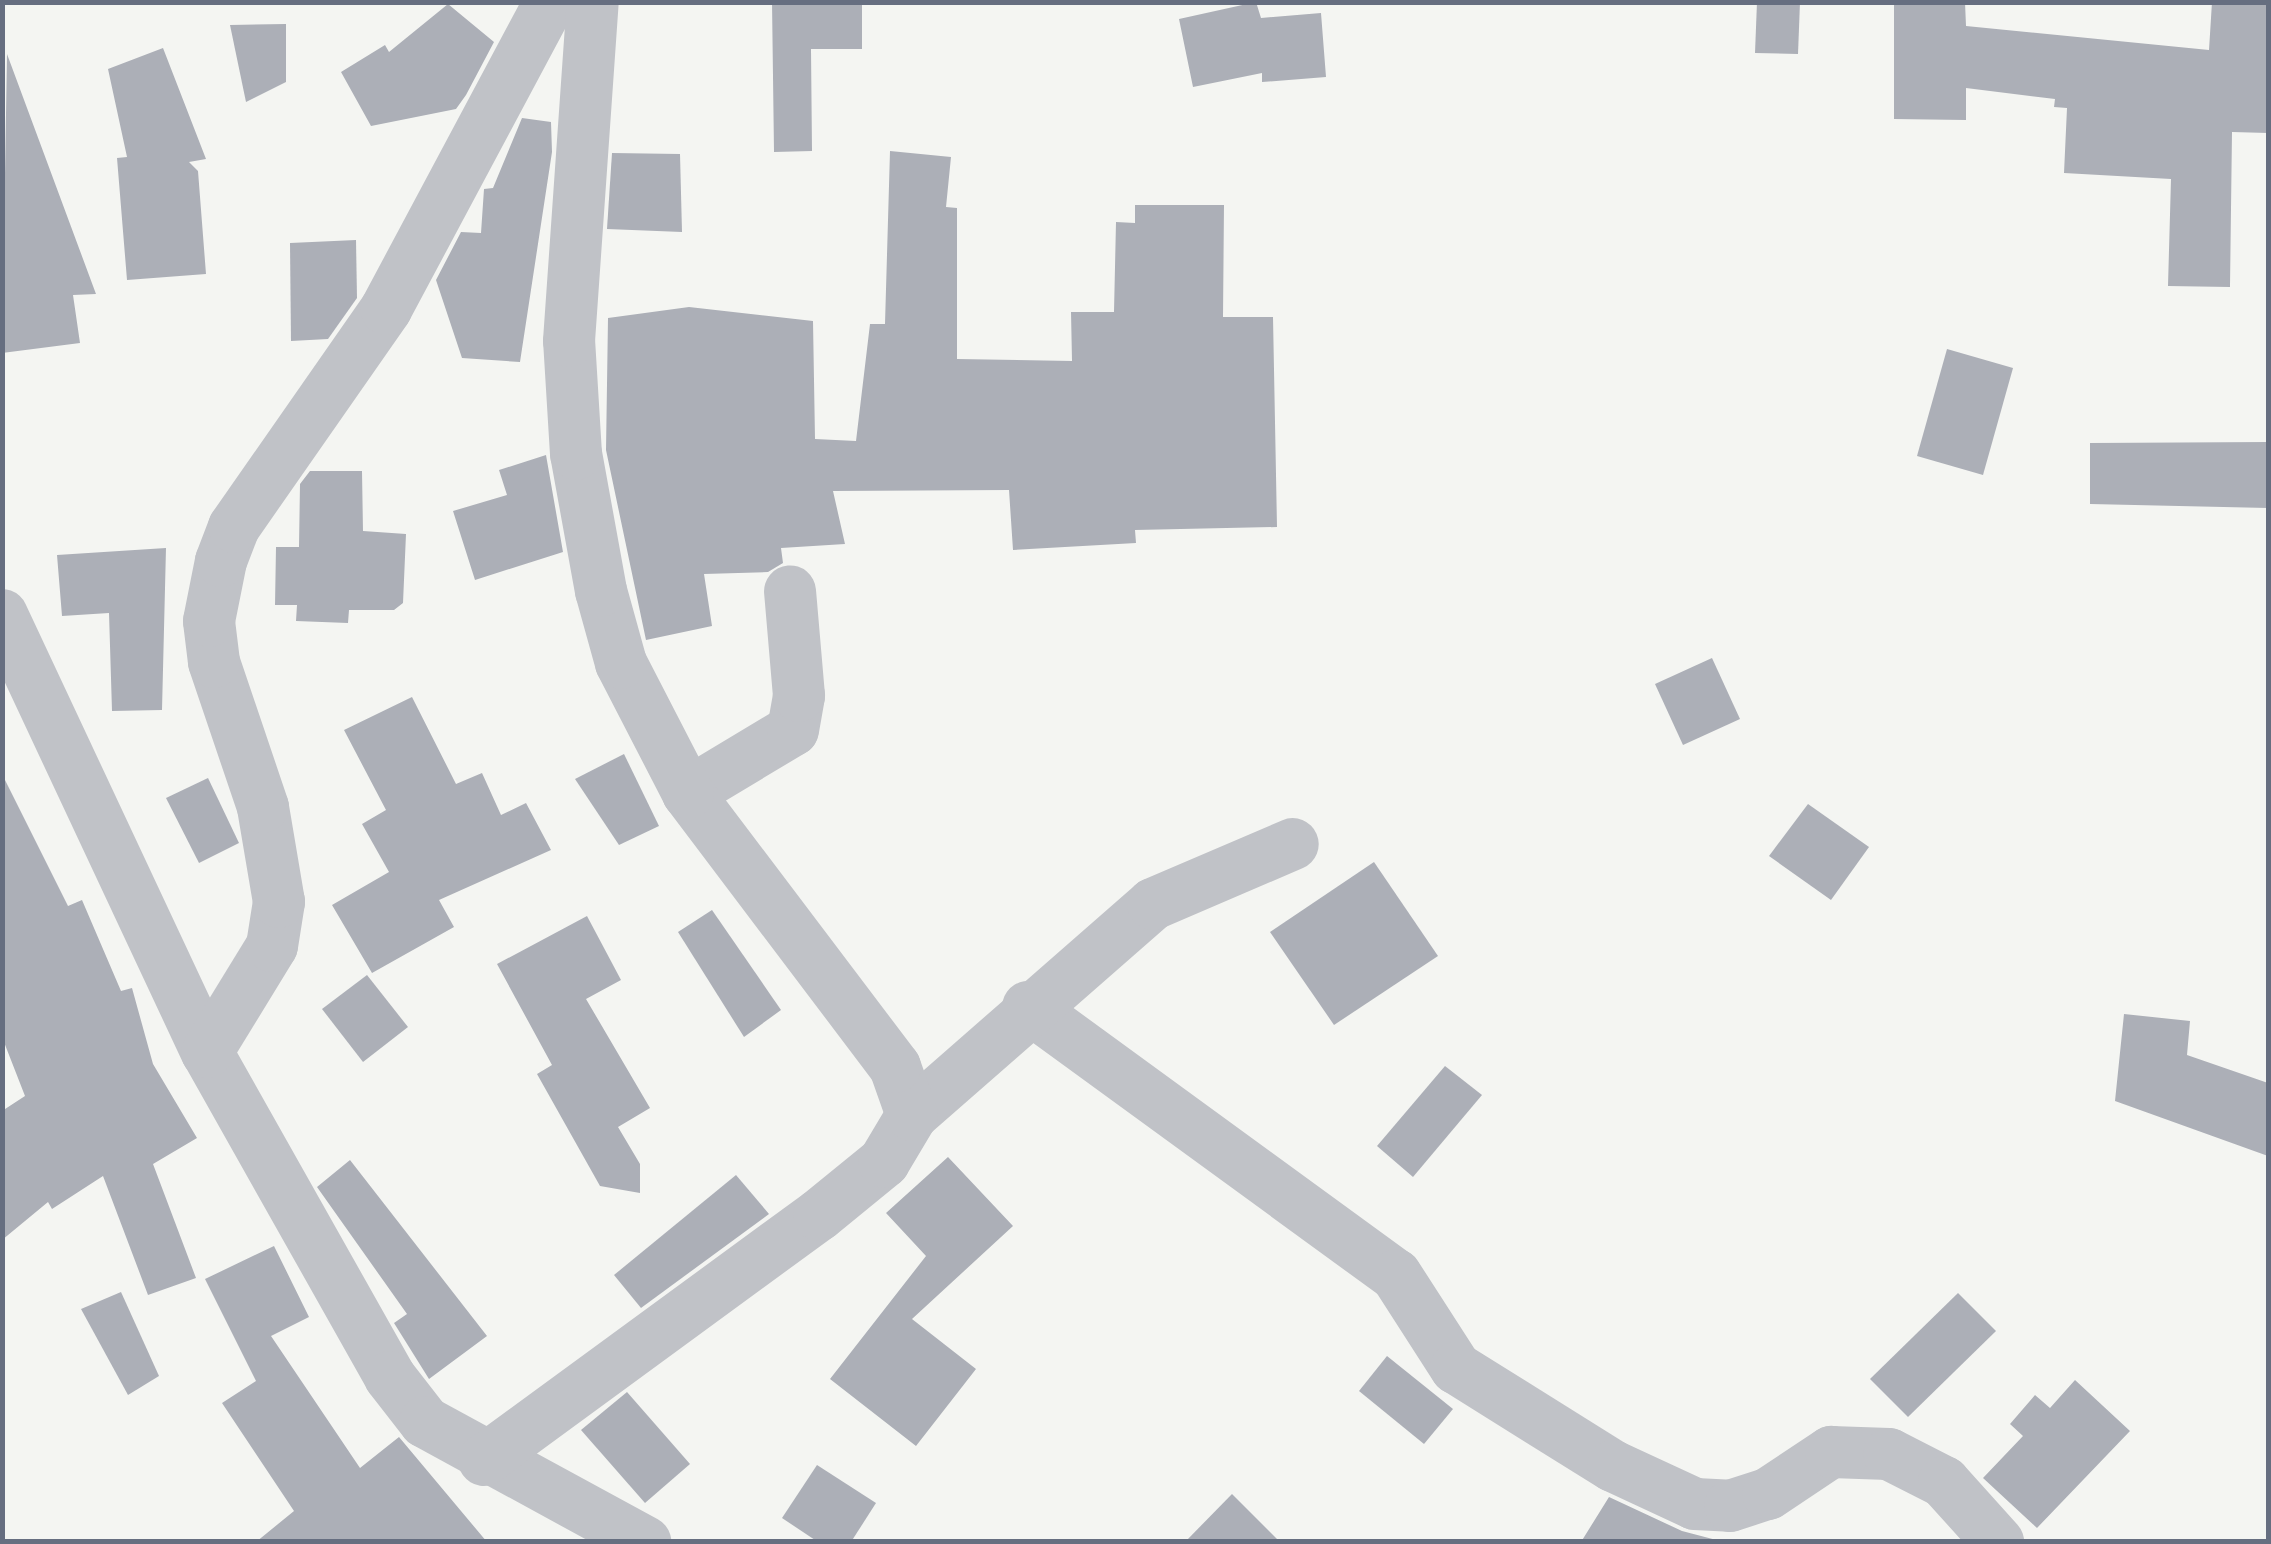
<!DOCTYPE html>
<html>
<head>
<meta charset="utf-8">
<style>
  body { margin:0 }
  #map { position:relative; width:2271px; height:1544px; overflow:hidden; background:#f4f5f2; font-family:"Varela Round",sans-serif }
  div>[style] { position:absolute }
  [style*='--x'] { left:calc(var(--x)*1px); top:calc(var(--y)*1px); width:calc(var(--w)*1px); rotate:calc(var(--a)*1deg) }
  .building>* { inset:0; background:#acafb7 }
  .minor>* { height:52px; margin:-26px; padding:0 26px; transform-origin:26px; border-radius:26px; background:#c0c2c7 }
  span { translate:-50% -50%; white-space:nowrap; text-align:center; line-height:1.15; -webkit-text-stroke:10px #fff; paint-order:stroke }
  .frame { position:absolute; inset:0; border:5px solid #666e80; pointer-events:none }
</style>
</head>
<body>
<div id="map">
  <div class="building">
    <i style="clip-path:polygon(772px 2px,862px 2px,862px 49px,811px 49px,812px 151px,774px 152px)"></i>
    <i style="clip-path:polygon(1256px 2px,1261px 18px,1321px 13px,1326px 77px,1262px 82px,1262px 73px,1193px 87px,1179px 19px)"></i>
    <i style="clip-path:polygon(1757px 2px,1800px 2px,1798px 54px,1755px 53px)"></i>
    <i style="clip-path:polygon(1894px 2px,1965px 2px,1966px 26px,2209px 50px,2212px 2px,2268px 2px,2268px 133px,2232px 132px,2230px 287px,2168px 286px,2171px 179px,2064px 173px,2067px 108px,2054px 107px,2055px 99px,1966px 88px,1966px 120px,1894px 119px)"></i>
    <i style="clip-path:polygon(448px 4px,494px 42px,466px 95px,456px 109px,371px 126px,341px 72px,385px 45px,389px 52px)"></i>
    <i style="clip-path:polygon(286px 24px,286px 82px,246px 102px,230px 25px)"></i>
    <i style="clip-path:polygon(163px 48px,206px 159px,189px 162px,198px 171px,206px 274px,127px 280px,117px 158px,127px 157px,108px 69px)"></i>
    <i style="clip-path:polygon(7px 54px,96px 294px,73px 295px,80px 343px,2px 353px)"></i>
    <i style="clip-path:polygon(522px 118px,551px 122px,552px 152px,520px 362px,462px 358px,436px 280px,461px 232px,481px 233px,484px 189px,493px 188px)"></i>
    <i style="clip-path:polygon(890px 151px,951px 157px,946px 207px,957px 208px,957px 359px,1072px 361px,1071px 312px,1114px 312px,1116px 222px,1135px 223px,1135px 205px,1224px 205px,1223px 317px,1273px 317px,1277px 527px,1135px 530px,1136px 543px,1013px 550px,1009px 490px,833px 491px,845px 544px,781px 548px,783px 563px,768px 572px,704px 574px,712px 626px,646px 640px,606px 450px,608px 318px,689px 307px,813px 321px,815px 439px,856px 441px,870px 324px,885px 324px)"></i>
    <i style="clip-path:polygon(612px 153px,680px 154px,682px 232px,607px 229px)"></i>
    <i style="clip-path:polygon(356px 240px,357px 298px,328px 339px,291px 341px,290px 243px)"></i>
    <i style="clip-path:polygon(1947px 349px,2013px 368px,1983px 475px,1917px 456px)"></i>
    <i style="clip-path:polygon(2268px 442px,2268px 508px,2090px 504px,2090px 443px)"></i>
    <i style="clip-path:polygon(546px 455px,563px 552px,475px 580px,453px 511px,507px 495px,499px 470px)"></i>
    <i style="clip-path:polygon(310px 471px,362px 471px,363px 531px,406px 534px,403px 603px,394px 610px,349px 610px,348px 623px,296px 621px,297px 605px,275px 605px,276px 547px,299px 547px,300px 484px)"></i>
    <i style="clip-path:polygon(166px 548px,162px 710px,112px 711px,109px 613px,62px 616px,57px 555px)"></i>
    <i style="clip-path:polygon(1712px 658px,1740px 719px,1683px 745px,1655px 684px)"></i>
    <i style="clip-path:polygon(412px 697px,456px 784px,482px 773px,501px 815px,526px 803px,551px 850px,439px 900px,454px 927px,372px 973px,332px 905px,389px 872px,362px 824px,386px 810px,344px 730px)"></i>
    <i style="clip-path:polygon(624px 754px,659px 826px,619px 845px,575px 779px)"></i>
    <i style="clip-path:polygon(2px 774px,68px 906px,82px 900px,121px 991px,132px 988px,153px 1064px,197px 1138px,153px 1164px,196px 1278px,148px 1295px,103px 1176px,52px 1209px,48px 1202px,2px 1240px,2px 1111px,25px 1096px,2px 1037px)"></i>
    <i style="clip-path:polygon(208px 778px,239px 843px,199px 863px,166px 798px)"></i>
    <i style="clip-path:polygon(1808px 804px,1869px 847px,1831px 900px,1769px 856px)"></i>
    <i style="clip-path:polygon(1374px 862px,1438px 956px,1334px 1025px,1270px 932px)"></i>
    <i style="clip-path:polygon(712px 910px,781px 1010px,744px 1037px,678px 932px)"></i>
    <i style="clip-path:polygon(587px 916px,621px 980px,586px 999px,650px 1108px,618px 1127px,640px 1164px,640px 1193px,600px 1186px,537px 1074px,552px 1065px,497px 964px)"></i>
    <i style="clip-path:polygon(367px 975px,408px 1027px,363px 1062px,322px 1009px)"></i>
    <i style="clip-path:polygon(2124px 1014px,2190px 1021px,2187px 1055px,2268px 1083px,2268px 1156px,2115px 1101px)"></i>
    <i style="clip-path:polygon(1445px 1066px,1482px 1095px,1413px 1177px,1377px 1146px)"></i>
    <i style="clip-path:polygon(948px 1157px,1013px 1226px,912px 1319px,976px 1369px,916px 1446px,830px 1379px,926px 1256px,886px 1213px)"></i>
    <i style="clip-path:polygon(350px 1160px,487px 1336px,429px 1379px,394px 1323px,407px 1314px,317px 1187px)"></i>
    <i style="clip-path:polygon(736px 1175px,769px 1214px,641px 1308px,614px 1275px)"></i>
    <i style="clip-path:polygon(274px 1246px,309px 1317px,271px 1336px,360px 1468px,399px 1437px,487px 1542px,256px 1542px,294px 1511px,222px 1403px,256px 1381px,205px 1279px)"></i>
    <i style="clip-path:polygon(121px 1292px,159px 1376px,128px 1395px,81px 1309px)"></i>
    <i style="clip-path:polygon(1958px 1293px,1996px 1331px,1908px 1417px,1870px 1379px)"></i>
    <i style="clip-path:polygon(1387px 1356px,1453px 1409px,1424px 1444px,1359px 1391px)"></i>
    <i style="clip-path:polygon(2075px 1380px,2130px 1431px,2037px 1528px,1983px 1478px,2023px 1436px,2010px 1424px,2035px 1395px,2050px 1408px)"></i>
    <i style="clip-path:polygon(627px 1392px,690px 1464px,645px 1503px,581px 1430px)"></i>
    <i style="clip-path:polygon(817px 1465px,876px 1503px,851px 1542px,818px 1542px,782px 1518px)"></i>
    <i style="clip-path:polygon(1232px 1494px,1280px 1542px,1185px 1542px)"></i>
    <i style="clip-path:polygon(1609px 1497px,1682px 1531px,1724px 1542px,1581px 1542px)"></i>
  </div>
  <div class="minor">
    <i style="--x:2;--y:615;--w:483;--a:64.9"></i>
    <i style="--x:207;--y:1052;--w:373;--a:60.6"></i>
    <i style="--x:390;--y:1377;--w:57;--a:52.1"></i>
    <i style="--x:425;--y:1422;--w:251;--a:28.6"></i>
    <i style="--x:688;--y:793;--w:122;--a:-31"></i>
    <i style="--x:793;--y:730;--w:35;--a:-80"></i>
    <i style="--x:799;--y:696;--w:105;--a:-94.9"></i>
    <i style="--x:1028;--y:1007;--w:455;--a:36.1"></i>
    <i style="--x:1396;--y:1275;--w:111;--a:57.2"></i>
    <i style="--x:1456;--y:1368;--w:185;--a:32"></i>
    <i style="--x:1613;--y:1466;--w:90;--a:24.9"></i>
    <i style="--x:1695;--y:1504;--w:35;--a:3"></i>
    <i style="--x:1730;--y:1506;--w:40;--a:-18"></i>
    <i style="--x:1768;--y:1494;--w:76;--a:-33.7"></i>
    <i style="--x:1831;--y:1452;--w:58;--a:2"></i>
    <i style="--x:1889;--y:1454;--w:62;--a:27"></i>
    <i style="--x:1944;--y:1482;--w:81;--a:48"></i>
    <i style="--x:207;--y:1052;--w:124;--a:-58.5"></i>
    <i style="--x:272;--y:946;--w:45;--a:-81"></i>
    <i style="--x:279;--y:902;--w:96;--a:-99.6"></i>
    <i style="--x:263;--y:807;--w:153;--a:-108.7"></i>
    <i style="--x:214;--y:662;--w:41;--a:-97"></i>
    <i style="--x:209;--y:621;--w:61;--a:-78.7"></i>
    <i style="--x:221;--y:561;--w:36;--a:-69"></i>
    <i style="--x:234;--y:527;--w:266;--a:-55.1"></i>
    <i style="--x:386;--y:309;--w:348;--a:-61.9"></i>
    <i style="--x:912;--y:1115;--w:320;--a:-41.2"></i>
    <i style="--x:1153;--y:904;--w:152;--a:-23.2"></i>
    <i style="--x:484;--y:1460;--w:415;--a:-36.2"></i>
    <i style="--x:819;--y:1215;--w:84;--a:-39.2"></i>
    <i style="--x:884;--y:1162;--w:55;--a:-59.2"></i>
    <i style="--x:912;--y:1115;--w:51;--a:-109.5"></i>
    <i style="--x:895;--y:1067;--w:343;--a:-127.1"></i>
    <i style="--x:688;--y:793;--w:146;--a:-117.3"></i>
    <i style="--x:621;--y:663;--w:75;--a:-105.5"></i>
    <i style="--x:601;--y:591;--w:139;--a:-100.3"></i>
    <i style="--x:576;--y:454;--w:113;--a:-93.5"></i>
    <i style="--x:569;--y:341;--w:340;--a:-86"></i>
  </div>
  <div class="frame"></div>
</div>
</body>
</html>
